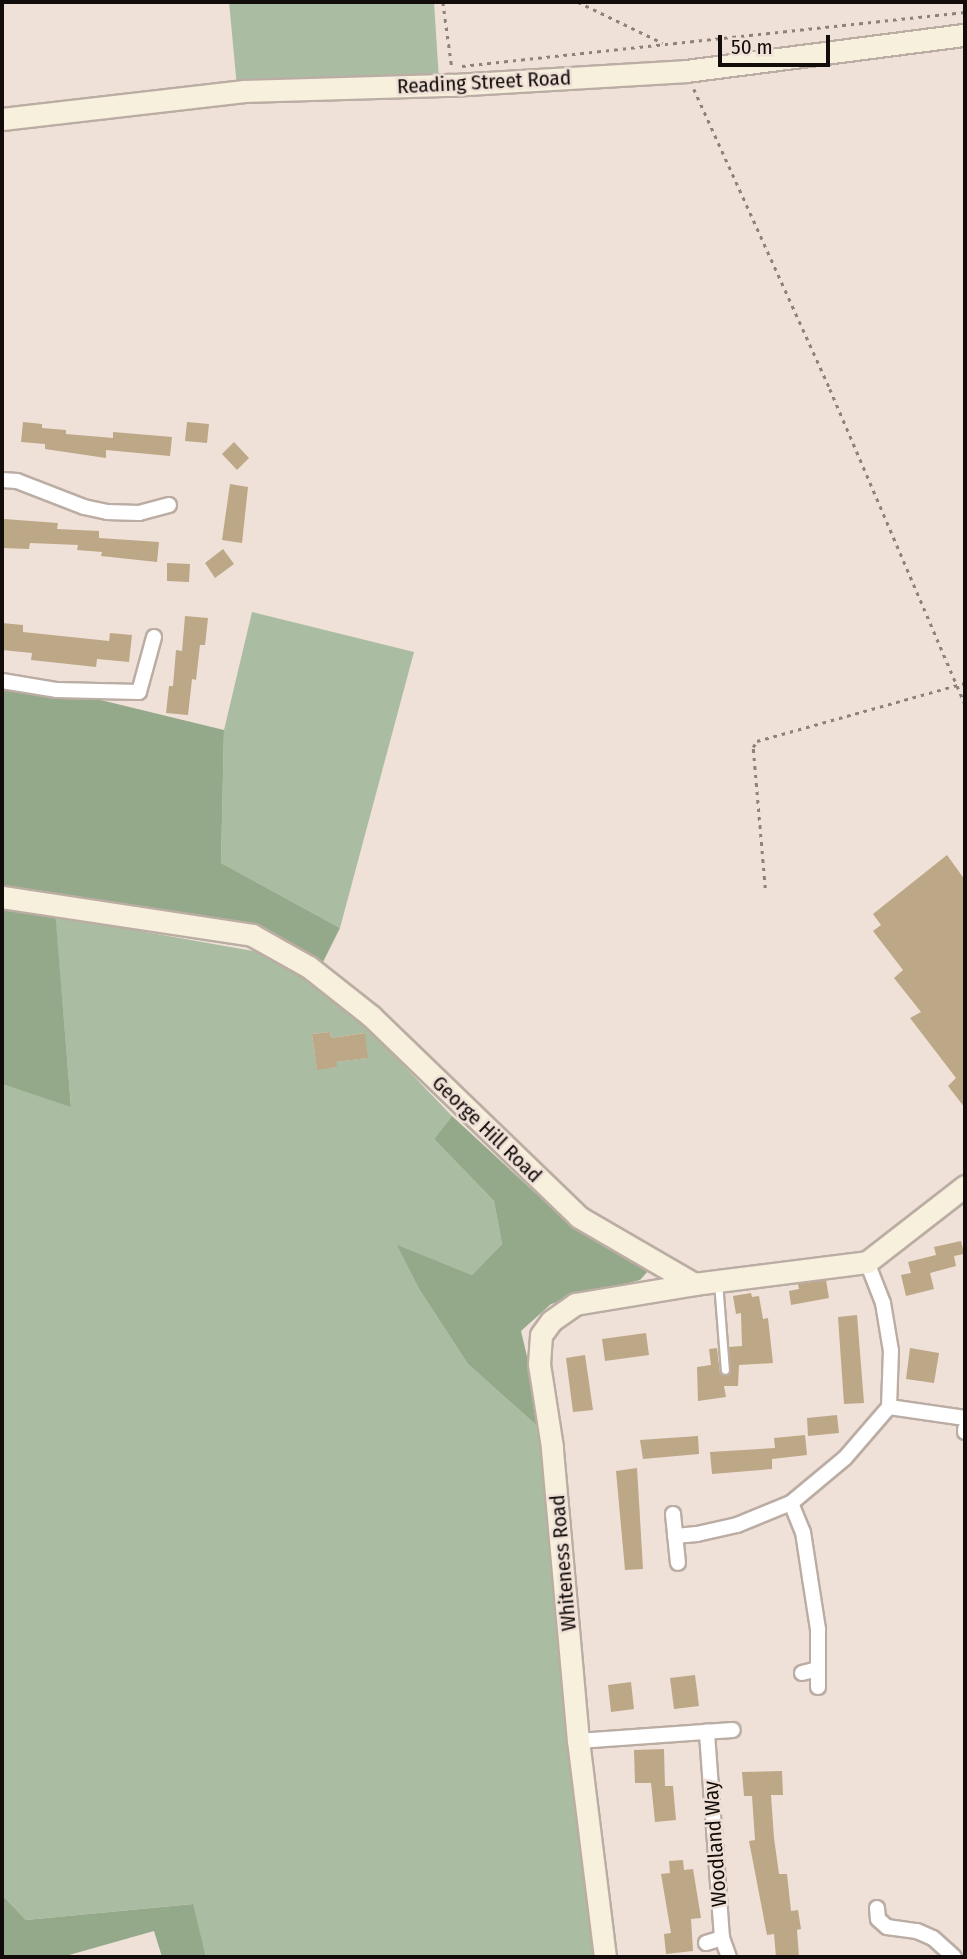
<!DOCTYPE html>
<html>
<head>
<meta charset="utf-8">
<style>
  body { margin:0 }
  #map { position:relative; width:967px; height:1959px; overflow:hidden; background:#f0e1d8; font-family:"Fira Sans Condensed",sans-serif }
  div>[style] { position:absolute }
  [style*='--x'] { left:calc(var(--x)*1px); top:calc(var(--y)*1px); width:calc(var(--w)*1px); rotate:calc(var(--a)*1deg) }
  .green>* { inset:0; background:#aabca1 }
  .forest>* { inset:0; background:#94a989 }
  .building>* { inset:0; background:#bca787 }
  .path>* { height:2.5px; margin-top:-1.25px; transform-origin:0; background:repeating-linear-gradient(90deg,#8c817b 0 3.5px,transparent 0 8.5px) }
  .roads { filter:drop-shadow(2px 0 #bbada4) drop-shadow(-2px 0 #bbada4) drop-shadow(0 2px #bbada4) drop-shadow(0 -2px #bbada4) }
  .lane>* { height:7px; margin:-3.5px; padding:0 3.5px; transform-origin:3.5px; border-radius:3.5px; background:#fff }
  .street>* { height:14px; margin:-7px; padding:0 7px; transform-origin:7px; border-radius:7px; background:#fff }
  .secondary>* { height:21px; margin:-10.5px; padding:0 10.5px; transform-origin:10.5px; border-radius:10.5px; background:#f6f0dc }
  span { translate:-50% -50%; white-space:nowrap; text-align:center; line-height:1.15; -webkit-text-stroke:5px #f0e1d8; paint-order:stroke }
  .street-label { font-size:21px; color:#120d0a }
  .frame { position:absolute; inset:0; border:4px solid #120d0a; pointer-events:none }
  .scale { position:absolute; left:718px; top:35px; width:112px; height:32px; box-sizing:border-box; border:4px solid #120d0a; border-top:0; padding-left:9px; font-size:21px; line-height:24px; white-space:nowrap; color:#120d0a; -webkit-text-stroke:5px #f0e1d8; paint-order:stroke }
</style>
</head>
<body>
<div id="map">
  <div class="green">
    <i style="clip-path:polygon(229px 2px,434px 2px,439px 80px,237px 87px)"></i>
    <i style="clip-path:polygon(252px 612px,414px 652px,340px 928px,221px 863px,224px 730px)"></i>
    <i style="clip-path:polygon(evenodd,55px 916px,264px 953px,347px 1007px,452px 1116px,434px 1139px,494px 1201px,502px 1244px,472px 1275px,398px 1246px,419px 1289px,468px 1364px,545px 1433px,602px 1957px,206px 1957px,192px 1904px,26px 1920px,2px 1895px,2px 1084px,71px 1106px,55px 916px,330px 1032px,331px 1038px,364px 1033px,367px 1058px,336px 1062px,336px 1067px,317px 1069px,312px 1034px,330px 1032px)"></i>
  </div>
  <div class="forest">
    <i style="clip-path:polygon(2px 676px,224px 730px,221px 863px,340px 928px,323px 962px,249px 927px,54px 898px,71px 1107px,2px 1084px)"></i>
    <i style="clip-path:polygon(452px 1116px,568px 1223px,649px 1270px,640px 1280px,551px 1304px,521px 1331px,545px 1433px,468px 1364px,419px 1289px,397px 1245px,472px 1275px,502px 1244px,494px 1201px,434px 1139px)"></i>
    <i style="clip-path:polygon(2px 1895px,26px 1920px,193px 1904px,206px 1957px,162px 1957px,154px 1931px,62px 1957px,2px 1957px)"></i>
  </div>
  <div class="building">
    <i style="clip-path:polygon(23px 422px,42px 424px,42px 428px,66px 430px,66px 434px,113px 438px,113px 432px,172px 437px,170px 456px,106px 450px,106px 458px,45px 449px,45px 444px,21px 442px)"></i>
    <i style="clip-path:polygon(187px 422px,209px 424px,207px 443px,185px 441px)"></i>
    <i style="clip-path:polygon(234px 442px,249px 458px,237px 470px,222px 454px)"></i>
    <i style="clip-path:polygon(230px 484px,248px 487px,242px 543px,222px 540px)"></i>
    <i style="clip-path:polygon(4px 519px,58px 523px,57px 529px,99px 531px,99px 538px,159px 542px,157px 562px,101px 556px,102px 552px,77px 550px,78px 545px,30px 543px,29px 549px,3px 548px)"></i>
    <i style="clip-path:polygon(223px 549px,234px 564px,215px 578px,205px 563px)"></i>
    <i style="clip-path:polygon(167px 563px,190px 564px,189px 582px,167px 581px)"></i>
    <i style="clip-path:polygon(185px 616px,208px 618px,205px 645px,200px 645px,196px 680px,192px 679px,188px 715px,166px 713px,169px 686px,173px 686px,176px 650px,182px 651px)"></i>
    <i style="clip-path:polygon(2px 623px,23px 625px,23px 632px,109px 641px,110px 633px,132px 635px,129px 662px,97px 659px,96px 667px,31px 660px,32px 653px,2px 650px)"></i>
    <i style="clip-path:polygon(947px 855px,965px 880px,965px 1108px,948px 1086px,956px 1078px,910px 1018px,921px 1012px,894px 978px,903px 970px,873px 931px,881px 925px,873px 914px)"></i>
    <i style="clip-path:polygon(330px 1032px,331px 1038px,365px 1033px,368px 1058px,336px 1062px,337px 1067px,317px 1070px,312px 1034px)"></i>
    <i style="clip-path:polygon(961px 1241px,964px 1254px,954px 1256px,956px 1266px,930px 1273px,934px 1289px,906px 1296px,901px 1275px,911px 1273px,908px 1262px,936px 1255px,934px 1247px)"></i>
    <i style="clip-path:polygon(826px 1280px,829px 1298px,791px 1305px,789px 1291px,799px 1289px,798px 1284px)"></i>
    <i style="clip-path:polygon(751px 1293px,752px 1297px,759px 1296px,763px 1319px,768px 1318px,773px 1363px,739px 1365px,738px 1386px,724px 1386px,726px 1397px,698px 1401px,697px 1367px,711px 1365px,709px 1349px,717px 1348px,720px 1374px,730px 1373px,729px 1347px,742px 1346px,741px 1313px,736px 1314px,733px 1296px)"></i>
    <i style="clip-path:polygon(857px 1315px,864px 1403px,844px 1404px,838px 1317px)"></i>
    <i style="clip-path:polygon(646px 1333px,649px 1355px,605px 1361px,602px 1339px)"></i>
    <i style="clip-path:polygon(910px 1348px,939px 1353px,934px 1383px,906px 1379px)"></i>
    <i style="clip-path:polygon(585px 1355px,593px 1410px,573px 1412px,566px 1358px)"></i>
    <i style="clip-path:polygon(837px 1415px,839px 1433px,808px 1436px,807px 1418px)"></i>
    <i style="clip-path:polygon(805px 1435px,807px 1455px,772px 1459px,772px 1469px,712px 1474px,710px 1452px,775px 1448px,774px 1438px)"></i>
    <i style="clip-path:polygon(698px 1436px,699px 1454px,643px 1459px,640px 1440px)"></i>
    <i style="clip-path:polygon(637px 1468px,643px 1569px,625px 1570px,616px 1471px)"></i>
    <i style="clip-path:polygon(695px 1675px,699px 1706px,674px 1709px,670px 1678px)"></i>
    <i style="clip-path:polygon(631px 1682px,634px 1709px,611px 1712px,608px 1685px)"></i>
    <i style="clip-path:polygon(664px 1749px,665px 1786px,673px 1786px,676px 1820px,655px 1822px,651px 1783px,635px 1783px,634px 1750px)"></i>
    <i style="clip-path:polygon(782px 1771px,783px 1795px,771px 1795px,774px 1838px,779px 1874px,787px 1874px,791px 1911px,798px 1910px,801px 1929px,797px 1930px,799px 1957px,776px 1957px,774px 1934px,767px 1935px,749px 1841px,755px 1840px,752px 1796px,744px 1796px,742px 1772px)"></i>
    <i style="clip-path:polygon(683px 1860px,684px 1870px,693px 1869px,701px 1918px,691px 1919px,693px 1951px,666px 1954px,664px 1934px,671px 1933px,661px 1874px,670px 1873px,669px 1861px)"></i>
  </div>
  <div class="path">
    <i style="--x:443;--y:2;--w:67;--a:82.2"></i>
    <i style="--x:578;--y:2;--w:94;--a:25.8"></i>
    <i style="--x:462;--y:66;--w:506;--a:-6.13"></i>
    <i style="--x:694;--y:89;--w:329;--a:65.6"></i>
    <i style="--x:830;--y:389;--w:343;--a:66.8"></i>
    <i style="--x:765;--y:888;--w:142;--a:-94.9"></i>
    <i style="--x:753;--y:747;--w:7;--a:-56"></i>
    <i style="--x:757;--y:741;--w:216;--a:-15.6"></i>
  </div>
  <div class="roads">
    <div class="lane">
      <i style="--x:718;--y:1282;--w:88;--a:85.5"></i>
    </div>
    <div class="street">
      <i style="--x:2;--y:480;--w:15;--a:4"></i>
      <i style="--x:17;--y:481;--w:72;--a:21.2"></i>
      <i style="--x:84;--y:507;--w:24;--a:12"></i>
      <i style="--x:107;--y:512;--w:32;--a:2"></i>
      <i style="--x:139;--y:513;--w:31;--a:-15"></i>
      <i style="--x:2;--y:681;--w:56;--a:9.3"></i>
      <i style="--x:57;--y:690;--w:82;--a:1.4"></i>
      <i style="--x:139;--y:692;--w:57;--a:-74.7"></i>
      <i style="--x:889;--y:1407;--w:77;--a:8.2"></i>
      <i style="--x:965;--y:1432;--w:3;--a:-90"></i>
      <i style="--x:791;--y:1503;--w:31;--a:68"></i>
      <i style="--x:803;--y:1532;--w:47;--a:81.3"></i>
      <i style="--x:810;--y:1578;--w:52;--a:81.1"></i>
      <i style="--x:818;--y:1629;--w:58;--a:90"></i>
      <i style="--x:673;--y:1514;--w:49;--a:84.2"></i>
      <i style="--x:675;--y:1536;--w:22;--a:-5"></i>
      <i style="--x:697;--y:1534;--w:41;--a:-12.7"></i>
      <i style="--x:737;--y:1525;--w:58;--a:-22.2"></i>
      <i style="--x:791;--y:1503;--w:70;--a:-39.8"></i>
      <i style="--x:845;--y:1458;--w:67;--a:-49.2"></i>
      <i style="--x:889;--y:1407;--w:56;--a:-88"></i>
      <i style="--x:891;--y:1351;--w:49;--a:-99.5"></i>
      <i style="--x:883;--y:1303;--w:44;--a:-111.3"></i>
      <i style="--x:802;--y:1673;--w:16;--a:-14"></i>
      <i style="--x:578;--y:1741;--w:155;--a:-4.1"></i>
      <i style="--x:877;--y:1908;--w:11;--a:85"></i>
      <i style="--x:878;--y:1919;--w:12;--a:42"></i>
      <i style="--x:887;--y:1927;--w:30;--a:8"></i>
      <i style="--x:917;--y:1931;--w:17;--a:24"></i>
      <i style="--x:933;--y:1938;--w:28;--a:42"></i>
      <i style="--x:722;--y:1938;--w:20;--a:70"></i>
      <i style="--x:706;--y:1943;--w:17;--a:-17"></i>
      <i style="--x:722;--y:1938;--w:207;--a:-94.2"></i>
    </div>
    <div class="secondary">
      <i style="--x:2;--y:119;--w:244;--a:-6.6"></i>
      <i style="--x:244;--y:91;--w:208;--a:-1.7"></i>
      <i style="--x:452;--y:85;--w:234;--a:-3.4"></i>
      <i style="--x:686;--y:71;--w:281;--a:-7.4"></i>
      <i style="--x:2;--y:897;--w:253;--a:8.6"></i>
      <i style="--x:252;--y:935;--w:65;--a:29.3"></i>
      <i style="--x:309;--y:967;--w:79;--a:38.3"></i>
      <i style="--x:371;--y:1016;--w:289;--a:44"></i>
      <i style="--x:579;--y:1217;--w:133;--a:30.2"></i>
      <i style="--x:605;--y:1957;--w:218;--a:-97.1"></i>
      <i style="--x:578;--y:1741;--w:295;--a:-95.1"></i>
      <i style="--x:552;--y:1447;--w:84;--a:-98.9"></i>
      <i style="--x:539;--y:1364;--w:29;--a:-86"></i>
      <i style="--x:541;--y:1335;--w:17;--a:-54"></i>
      <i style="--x:551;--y:1321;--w:29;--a:-35"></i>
      <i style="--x:575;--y:1304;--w:121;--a:-9.5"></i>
      <i style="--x:694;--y:1284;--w:174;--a:-7.2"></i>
      <i style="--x:867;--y:1262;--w:124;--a:-37.8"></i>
    </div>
  </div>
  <div class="street-label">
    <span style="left:484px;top:82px;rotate:-3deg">Reading Street Road</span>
    <span style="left:487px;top:1129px;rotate:44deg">George Hill Road</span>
    <span style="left:563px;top:1563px;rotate:-95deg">Whiteness Road</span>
    <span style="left:715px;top:1844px;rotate:-94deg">Woodland Way</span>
  </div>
  <div class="frame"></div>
  <div class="scale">50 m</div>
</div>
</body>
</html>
